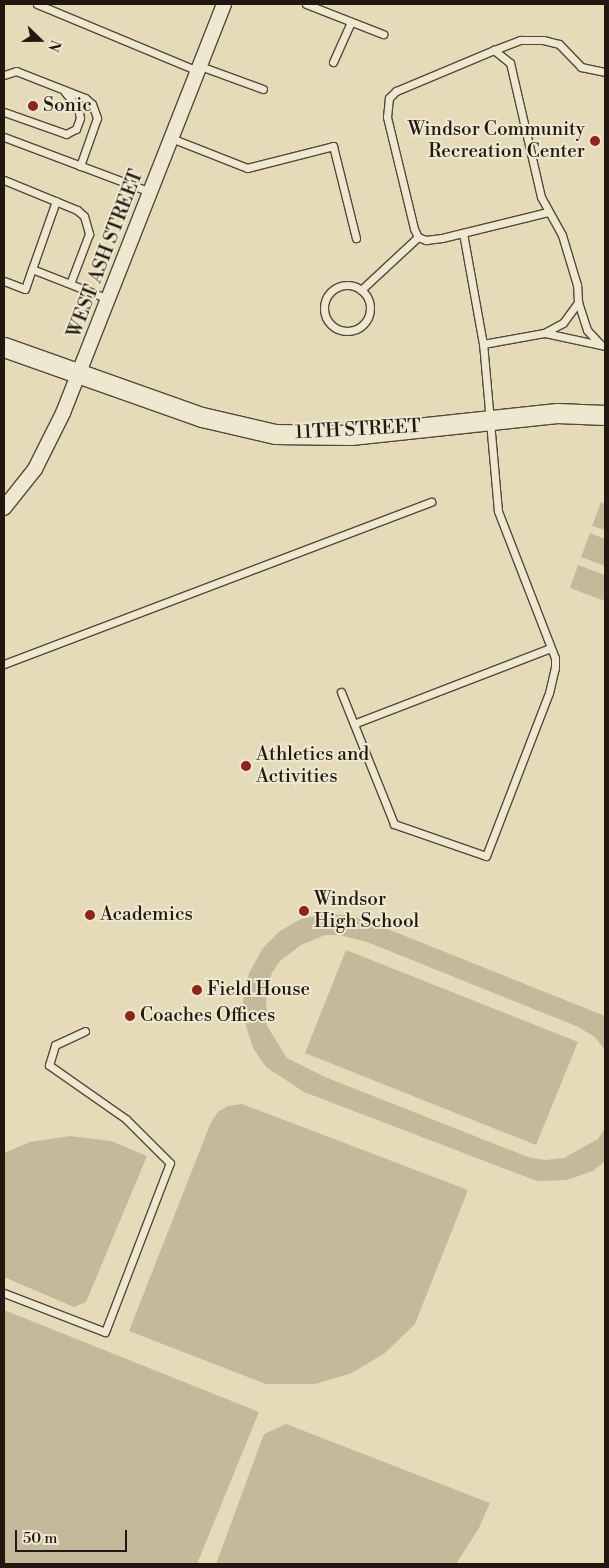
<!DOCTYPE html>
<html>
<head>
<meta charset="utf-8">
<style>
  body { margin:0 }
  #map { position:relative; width:609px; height:1568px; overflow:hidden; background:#e5dbb8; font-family:"Libre Bodoni",serif }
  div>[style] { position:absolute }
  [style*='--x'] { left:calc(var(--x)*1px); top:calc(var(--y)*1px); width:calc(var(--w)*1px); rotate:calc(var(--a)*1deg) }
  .green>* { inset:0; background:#c4ba9b }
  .roads { filter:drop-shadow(1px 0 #54493a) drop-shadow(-1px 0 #54493a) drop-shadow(0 1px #54493a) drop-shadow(0 -1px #54493a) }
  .lane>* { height:7px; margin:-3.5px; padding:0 3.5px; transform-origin:3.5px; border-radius:3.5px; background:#eee8d1 }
  .lane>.ring { margin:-3.5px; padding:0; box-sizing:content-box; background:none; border:7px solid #eee8d1; border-radius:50% }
  .street>* { height:14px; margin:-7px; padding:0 7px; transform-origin:7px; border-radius:7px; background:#eee8d1 }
  .secondary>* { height:19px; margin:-9.5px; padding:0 9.5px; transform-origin:9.5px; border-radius:9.5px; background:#eee8d1 }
  .dots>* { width:14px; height:14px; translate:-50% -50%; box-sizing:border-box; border:2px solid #eee8d1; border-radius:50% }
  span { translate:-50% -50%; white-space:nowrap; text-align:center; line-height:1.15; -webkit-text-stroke:4px #eee8d1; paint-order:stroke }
  .poi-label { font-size:19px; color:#231810 }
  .left { translate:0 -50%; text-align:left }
  .right { translate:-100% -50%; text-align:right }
  .street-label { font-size:19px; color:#231810 }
  .frame { position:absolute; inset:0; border:5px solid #231810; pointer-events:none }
  .north { position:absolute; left:15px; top:15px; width:50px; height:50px; -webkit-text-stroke:4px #eee8d1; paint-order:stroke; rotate:112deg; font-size:14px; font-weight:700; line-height:20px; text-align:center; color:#231810 }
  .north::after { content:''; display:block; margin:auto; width:18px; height:22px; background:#231810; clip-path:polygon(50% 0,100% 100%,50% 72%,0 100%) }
  .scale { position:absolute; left:15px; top:1530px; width:112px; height:22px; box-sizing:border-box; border:2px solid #231810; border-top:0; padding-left:6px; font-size:15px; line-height:18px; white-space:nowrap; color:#231810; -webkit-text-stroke:4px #eee8d1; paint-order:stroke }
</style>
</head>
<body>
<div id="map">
  <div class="green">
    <i style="clip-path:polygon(601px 502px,605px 504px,605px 530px,592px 526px)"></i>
    <i style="clip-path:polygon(590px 533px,605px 539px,605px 566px,581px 557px)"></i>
    <i style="clip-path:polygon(578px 565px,605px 575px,605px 601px,570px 588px)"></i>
    <i style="clip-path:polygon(325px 914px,348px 915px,370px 922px,605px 1016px,605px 1050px,595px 1037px,576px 1026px,367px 942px,339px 935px,325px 935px,301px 945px,280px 961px,272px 973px,266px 990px,267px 1026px,287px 1058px,325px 1077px,528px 1157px,545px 1160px,564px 1158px,598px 1139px,605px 1128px,605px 1161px,593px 1171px,567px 1180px,537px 1181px,304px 1092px,266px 1067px,253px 1048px,246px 1026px,243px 1001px,249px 973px,263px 948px,280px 931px,301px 919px)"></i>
    <i style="clip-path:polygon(346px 950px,578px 1042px,536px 1145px,305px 1053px)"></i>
    <i style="clip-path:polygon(242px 1104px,468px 1190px,415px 1324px,385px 1353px,352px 1373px,315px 1384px,266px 1384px,129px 1331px,211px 1122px,218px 1112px,228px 1106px)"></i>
    <i style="clip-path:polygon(70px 1136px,111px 1141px,147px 1156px,86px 1302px,74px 1307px,4px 1277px,4px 1153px,30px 1142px)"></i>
    <i style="clip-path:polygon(4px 1310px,259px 1412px,197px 1564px,4px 1564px)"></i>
    <i style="clip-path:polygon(286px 1424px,490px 1503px,479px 1528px,456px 1564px,216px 1564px,264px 1434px)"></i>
  </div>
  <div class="roads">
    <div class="lane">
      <i style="--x:37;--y:4;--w:174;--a:22.6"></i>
      <i style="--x:306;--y:4;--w:83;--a:21.3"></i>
      <i style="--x:494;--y:50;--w:28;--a:-21"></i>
      <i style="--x:520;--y:40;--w:23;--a:0"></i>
      <i style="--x:543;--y:40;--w:16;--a:14"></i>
      <i style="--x:559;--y:44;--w:32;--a:46"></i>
      <i style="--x:581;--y:67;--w:25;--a:12"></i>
      <i style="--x:333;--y:62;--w:44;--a:-65.8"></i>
      <i style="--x:200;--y:66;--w:67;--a:20.1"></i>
      <i style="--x:4;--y:75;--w:13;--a:-18"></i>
      <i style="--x:16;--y:71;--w:74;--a:21.4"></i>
      <i style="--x:85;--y:98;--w:9;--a:41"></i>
      <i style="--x:92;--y:104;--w:15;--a:70"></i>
      <i style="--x:97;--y:118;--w:51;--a:109.5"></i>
      <i style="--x:4;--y:112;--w:66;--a:19.5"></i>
      <i style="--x:66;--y:134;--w:11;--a:-27"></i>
      <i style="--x:76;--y:129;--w:12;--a:-70"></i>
      <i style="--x:80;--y:118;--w:10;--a:-101"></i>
      <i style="--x:78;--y:108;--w:21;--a:-129"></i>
      <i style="--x:4;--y:137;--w:156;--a:20.6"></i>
      <i style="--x:171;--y:138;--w:82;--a:21.5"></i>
      <i style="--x:247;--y:168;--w:89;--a:-14.3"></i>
      <i style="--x:333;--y:146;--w:95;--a:76"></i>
      <i style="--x:4;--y:180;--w:79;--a:22.3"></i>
      <i style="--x:77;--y:210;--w:9;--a:41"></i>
      <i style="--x:84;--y:216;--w:19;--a:74"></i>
      <i style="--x:89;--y:234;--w:53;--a:110.8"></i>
      <i style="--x:32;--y:269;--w:72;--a:-70.6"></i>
      <i style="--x:4;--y:281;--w:22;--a:21"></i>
      <i style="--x:25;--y:289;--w:21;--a:-71"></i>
      <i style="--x:32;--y:269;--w:82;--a:21.5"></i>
      <i class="ring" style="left:324px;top:285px;width:39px;height:39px"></i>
      <i style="--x:361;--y:290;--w:78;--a:-42.9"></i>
      <i style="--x:578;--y:302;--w:29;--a:72"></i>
      <i style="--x:587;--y:330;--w:19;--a:47"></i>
      <i style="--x:545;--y:333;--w:61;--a:12.2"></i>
      <i style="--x:483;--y:344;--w:62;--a:-10.2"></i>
      <i style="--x:544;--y:333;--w:21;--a:-28"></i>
      <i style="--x:563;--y:323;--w:26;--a:-54"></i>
      <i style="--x:578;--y:302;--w:17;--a:-93"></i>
      <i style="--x:577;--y:285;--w:52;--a:-106.7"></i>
      <i style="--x:562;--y:235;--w:43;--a:-118.9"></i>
      <i style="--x:541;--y:197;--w:138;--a:-103"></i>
      <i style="--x:510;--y:63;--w:21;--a:-141"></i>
      <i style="--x:494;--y:50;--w:106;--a:157.3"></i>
      <i style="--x:396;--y:91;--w:10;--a:135"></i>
      <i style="--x:389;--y:98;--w:19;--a:96"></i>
      <i style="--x:387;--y:117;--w:115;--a:76.4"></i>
      <i style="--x:414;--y:229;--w:9;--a:63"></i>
      <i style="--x:418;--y:237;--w:9;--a:21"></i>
      <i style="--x:426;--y:240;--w:16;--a:-7"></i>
      <i style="--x:442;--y:238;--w:109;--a:-13.8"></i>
      <i style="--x:4;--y:664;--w:457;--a:-20.8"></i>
      <i style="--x:341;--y:692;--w:142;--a:68.1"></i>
      <i style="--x:394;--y:824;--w:97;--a:19.2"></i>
      <i style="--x:486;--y:856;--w:175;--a:-68.9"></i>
      <i style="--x:549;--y:693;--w:26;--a:-77"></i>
      <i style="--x:555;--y:668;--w:10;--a:-90"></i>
      <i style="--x:555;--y:658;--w:158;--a:-111.2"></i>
      <i style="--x:498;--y:511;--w:168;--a:-95.1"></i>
      <i style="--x:483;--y:344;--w:113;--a:-100.2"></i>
      <i style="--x:356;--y:723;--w:208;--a:-21.1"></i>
      <i style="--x:4;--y:1293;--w:108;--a:21.1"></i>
      <i style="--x:105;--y:1332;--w:181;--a:-69"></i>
      <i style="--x:170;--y:1163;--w:62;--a:-135"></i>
      <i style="--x:126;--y:1119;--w:94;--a:-145"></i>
      <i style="--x:49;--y:1065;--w:21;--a:-73"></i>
      <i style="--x:55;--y:1045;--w:33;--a:-25"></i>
    </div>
    <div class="street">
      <i style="--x:4;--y:508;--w:50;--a:-51.5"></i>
      <i style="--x:35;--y:469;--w:63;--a:-63.4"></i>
      <i style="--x:63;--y:413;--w:440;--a:-68.5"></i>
    </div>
    <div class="secondary">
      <i style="--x:4;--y:347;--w:210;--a:19.5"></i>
      <i style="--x:202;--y:417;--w:75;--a:13.1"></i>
      <i style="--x:275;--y:434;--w:76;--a:0.8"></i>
      <i style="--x:351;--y:435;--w:207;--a:-6.1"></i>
      <i style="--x:557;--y:413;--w:48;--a:2.4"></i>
    </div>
  </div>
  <div class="dots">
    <i style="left:33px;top:106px;background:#8f2418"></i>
    <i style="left:595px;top:141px;background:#8f2418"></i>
    <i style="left:246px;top:766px;background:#8f2418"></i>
    <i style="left:304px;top:911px;background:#8f2418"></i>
    <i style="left:90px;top:915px;background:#8f2418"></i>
    <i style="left:197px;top:990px;background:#8f2418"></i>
    <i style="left:130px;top:1016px;background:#8f2418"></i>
  </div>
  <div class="poi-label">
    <span class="left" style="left:43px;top:106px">Sonic</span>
    <span class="right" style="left:585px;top:141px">Windsor Community<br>Recreation Center</span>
    <span class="left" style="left:256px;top:766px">Athletics and<br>Activities</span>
    <span class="left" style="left:314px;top:911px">Windsor<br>High School</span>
    <span class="left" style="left:100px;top:915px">Academics</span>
    <span class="left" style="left:207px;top:990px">Field House</span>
    <span class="left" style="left:140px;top:1016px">Coaches Offices</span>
  </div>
  <div class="street-label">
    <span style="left:106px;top:254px;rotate:-69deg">WEST ASH STREET</span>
    <span style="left:358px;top:430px;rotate:-3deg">11TH STREET</span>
  </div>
  <div class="frame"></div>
  <div class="north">N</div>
  <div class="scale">50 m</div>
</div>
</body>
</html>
